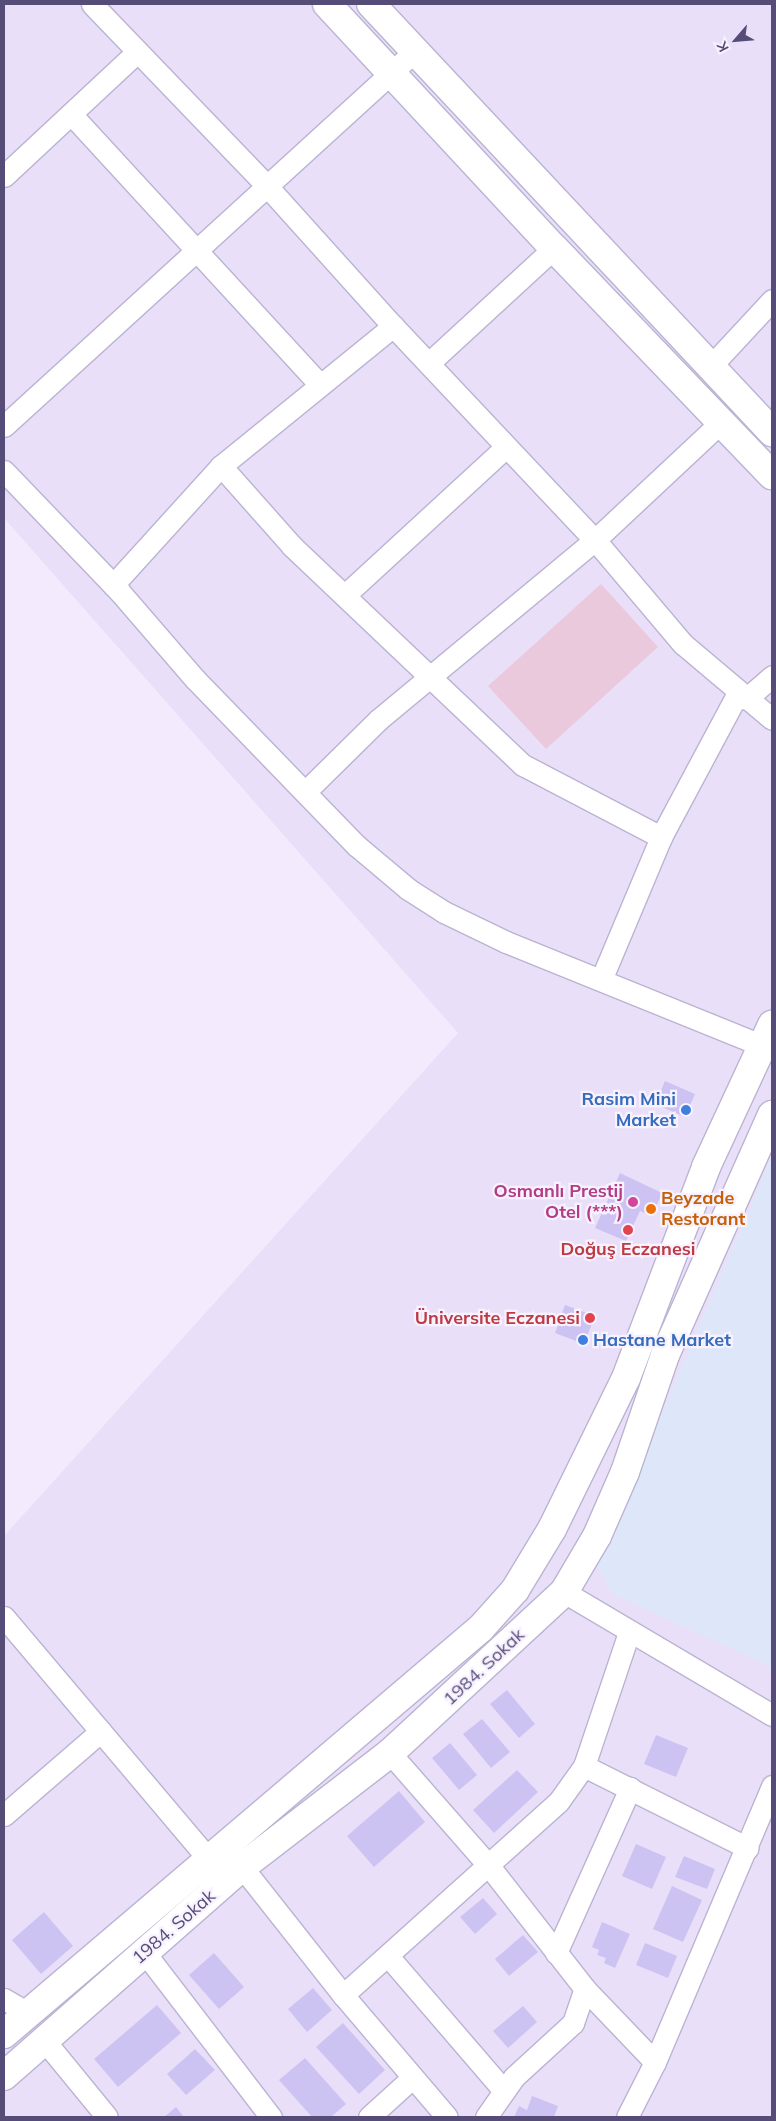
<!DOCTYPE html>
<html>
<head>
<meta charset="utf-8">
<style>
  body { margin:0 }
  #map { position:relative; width:776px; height:2121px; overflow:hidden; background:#f3ebfd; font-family:Mulish,sans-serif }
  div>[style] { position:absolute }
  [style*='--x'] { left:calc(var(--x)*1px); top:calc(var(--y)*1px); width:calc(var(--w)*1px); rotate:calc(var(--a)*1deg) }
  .residential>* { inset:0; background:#e9dff9 }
  .medical>* { inset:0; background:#dee7fa }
  .green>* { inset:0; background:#ebc9dd }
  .building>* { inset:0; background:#cdc3f2 }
  .roads { filter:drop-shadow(1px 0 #bbb3d2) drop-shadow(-1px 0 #bbb3d2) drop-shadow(0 1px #bbb3d2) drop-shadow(0 -1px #bbb3d2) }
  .street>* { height:21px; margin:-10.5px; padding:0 10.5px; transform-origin:10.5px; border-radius:10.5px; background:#fff }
  .secondary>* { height:28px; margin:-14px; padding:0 14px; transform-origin:14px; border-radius:14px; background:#fff }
  .dots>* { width:14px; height:14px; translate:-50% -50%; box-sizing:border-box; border:2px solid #f8f2ff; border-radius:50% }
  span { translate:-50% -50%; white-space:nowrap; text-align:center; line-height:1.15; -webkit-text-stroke:4.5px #f8f2ff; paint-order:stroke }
  .shop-label { font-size:18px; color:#366cbe; font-weight:700 }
  .right { translate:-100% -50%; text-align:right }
  .left { translate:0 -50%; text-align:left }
  .hotel-label { font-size:18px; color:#b23c85; font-weight:700 }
  .food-label { font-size:18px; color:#c56008; font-weight:700 }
  .health-label { font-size:18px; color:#be3a42; font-weight:700 }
  .street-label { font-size:18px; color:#554d78 }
  .frame { position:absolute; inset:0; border:5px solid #554d78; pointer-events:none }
  .north { position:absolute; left:711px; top:15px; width:50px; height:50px; -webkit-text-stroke:4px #f8f2ff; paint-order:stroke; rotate:243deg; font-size:14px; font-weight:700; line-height:20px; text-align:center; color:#554d78 }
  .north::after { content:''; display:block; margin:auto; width:18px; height:22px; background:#554d78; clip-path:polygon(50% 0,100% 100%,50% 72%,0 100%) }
</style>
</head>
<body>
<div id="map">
  <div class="residential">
    <i style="clip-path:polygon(4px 4px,772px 4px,772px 2117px,4px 2117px,4px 1536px,458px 1033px,4px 518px)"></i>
  </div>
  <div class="medical">
    <i style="clip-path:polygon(772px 1156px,772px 1667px,613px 1594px,597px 1566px)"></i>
  </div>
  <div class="green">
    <i style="clip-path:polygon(601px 584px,658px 647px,546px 749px,488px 686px)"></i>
  </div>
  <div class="building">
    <i style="clip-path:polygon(665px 1081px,695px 1094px,685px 1117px,655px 1104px)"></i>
    <i style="clip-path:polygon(620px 1173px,662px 1193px,652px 1216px,640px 1211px,626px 1241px,595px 1228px)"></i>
    <i style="clip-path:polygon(565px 1305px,595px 1316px,584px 1344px,555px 1333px)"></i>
    <i style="clip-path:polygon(507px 1690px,535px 1724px,519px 1738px,490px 1704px)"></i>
    <i style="clip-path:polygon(482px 1719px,510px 1752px,491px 1768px,463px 1734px)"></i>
    <i style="clip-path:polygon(656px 1735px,688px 1748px,676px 1777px,644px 1764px)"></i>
    <i style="clip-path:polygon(450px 1743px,477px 1775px,459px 1790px,432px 1758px)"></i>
    <i style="clip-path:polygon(517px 1770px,538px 1792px,494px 1833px,473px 1810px)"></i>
    <i style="clip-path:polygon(399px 1791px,425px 1822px,374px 1867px,347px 1836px)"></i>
    <i style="clip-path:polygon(636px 1844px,666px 1857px,652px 1889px,622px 1876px)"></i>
    <i style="clip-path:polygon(684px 1856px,715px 1869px,707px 1889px,675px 1877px)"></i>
    <i style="clip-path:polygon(672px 1886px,702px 1900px,683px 1942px,653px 1929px)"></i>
    <i style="clip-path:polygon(483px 1898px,497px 1914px,475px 1934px,460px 1917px)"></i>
    <i style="clip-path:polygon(44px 1912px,73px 1946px,41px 1974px,12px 1940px)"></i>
    <i style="clip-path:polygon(602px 1922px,630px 1934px,615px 1968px,604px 1963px,606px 1958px,597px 1955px,599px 1950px,592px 1947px)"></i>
    <i style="clip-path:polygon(523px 1935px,538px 1952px,509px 1976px,495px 1959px)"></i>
    <i style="clip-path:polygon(645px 1943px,677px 1956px,668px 1978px,636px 1965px)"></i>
    <i style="clip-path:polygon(214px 1953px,244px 1987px,219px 2009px,189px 1975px)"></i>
    <i style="clip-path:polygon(313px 1988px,332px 2010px,307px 2032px,288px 2009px)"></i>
    <i style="clip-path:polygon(157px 2005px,181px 2033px,118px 2087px,94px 2059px)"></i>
    <i style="clip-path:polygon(523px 2006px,537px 2022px,508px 2048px,493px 2031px)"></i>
    <i style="clip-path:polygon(343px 2023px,385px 2070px,359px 2094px,316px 2047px)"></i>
    <i style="clip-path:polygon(195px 2049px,215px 2070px,186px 2095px,167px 2074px)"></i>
    <i style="clip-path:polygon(305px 2058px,346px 2104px,331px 2117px,312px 2117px,279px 2080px)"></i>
    <i style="clip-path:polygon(532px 2096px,558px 2106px,554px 2117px,514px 2117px,519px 2106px,527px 2110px)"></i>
    <i style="clip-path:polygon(176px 2107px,184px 2117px,164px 2117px)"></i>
  </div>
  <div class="roads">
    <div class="street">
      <i style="--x:92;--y:4;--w:251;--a:46.1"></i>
      <i style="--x:266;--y:185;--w:190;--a:48"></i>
      <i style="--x:393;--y:326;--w:294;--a:46.7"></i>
      <i style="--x:595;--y:540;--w:136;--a:49.8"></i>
      <i style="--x:683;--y:644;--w:116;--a:40.1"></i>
      <i style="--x:71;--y:114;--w:368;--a:47.4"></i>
      <i style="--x:4;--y:176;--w:180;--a:-43"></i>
      <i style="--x:430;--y:362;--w:168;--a:-42.6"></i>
      <i style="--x:710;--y:367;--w:91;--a:-47.2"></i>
      <i style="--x:4;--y:426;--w:556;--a:-42.38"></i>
      <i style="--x:221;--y:466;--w:107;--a:48.4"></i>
      <i style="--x:292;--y:546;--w:318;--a:43.5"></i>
      <i style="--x:523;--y:765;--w:156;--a:27.6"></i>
      <i style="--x:4;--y:471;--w:166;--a:46.2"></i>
      <i style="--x:119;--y:591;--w:116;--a:49.2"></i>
      <i style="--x:195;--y:679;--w:233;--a:45.9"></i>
      <i style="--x:357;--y:846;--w:67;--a:40.1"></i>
      <i style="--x:408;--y:889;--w:43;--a:32.6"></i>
      <i style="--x:444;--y:912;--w:69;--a:25.8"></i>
      <i style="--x:506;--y:942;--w:277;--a:22"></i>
      <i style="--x:113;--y:585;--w:161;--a:-47.8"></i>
      <i style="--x:221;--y:466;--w:222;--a:-39.1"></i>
      <i style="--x:345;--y:595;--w:219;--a:-42.6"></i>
      <i style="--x:746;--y:699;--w:35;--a:-41"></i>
      <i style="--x:305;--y:792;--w:103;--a:-44.6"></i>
      <i style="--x:378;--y:720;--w:282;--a:-39.7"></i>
      <i style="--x:595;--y:540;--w:173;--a:-43.1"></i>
      <i style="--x:601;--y:980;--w:155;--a:-67.2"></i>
      <i style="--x:661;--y:837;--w:163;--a:-61.9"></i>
      <i style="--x:564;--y:1592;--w:242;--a:30.6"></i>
      <i style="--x:4;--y:1617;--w:316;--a:49.8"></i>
      <i style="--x:390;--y:1753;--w:150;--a:48.8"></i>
      <i style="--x:489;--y:1866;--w:156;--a:52"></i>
      <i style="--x:585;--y:1989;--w:101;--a:46.2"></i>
      <i style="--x:584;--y:1766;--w:183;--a:26.6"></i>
      <i style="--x:4;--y:1815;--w:128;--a:-40.9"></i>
      <i style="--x:242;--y:1867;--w:163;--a:51.7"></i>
      <i style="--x:343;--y:1995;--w:160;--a:49.6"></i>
      <i style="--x:145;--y:1953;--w:207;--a:52.5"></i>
      <i style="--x:556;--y:1953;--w:181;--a:-65.8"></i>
      <i style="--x:388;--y:1956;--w:178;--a:49.3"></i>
      <i style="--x:343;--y:1995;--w:290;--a:-41.9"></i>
      <i style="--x:559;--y:1801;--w:43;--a:-54.5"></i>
      <i style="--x:584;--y:1766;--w:141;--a:-71.4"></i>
      <i style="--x:4;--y:1999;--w:28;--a:30"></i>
      <i style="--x:44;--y:2040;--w:99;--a:50.7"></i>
      <i style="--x:369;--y:2117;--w:58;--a:-42.2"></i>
      <i style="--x:486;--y:2117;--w:49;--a:-55"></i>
      <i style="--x:514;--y:2077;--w:80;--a:-42.5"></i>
      <i style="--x:573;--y:2023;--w:36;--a:-71"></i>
      <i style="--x:627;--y:2117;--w:62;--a:-63"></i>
      <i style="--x:655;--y:2062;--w:300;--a:-67"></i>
    </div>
    <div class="secondary">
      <i style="--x:327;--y:4;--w:333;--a:47.1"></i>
      <i style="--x:554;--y:248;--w:315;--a:46.2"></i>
      <i style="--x:371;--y:4;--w:587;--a:46.87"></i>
      <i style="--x:4;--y:2034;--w:626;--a:-40.4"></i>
      <i style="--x:481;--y:1628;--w:51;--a:-48.2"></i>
      <i style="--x:515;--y:1590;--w:71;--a:-58.8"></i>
      <i style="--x:552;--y:1529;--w:168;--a:-63.9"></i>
      <i style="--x:626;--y:1378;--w:226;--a:-69.2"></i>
      <i style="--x:706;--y:1167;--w:157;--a:-65.1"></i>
      <i style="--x:4;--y:2076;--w:317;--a:-41.3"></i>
      <i style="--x:242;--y:1867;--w:187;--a:-37.6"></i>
      <i style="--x:390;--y:1753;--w:237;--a:-42.8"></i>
      <i style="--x:564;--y:1592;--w:65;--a:-59.5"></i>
      <i style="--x:597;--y:1536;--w:70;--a:-66.4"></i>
      <i style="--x:625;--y:1472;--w:124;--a:-71.1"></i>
      <i style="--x:665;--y:1355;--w:263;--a:-66"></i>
    </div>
  </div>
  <div class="dots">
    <i style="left:686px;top:1110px;background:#3f7fe0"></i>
    <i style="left:633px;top:1202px;background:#d1479c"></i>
    <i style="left:651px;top:1209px;background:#e8710a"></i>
    <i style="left:628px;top:1230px;background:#e0444e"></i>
    <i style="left:590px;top:1318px;background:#e0444e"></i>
    <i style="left:583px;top:1340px;background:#3f7fe0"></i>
  </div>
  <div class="shop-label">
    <span class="right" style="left:676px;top:1110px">Rasim Mini<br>Market</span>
    <span class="left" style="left:593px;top:1340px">Hastane Market</span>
  </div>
  <div class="hotel-label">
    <span class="right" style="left:623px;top:1202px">Osmanlı Prestij<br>Otel (***)</span>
  </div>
  <div class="food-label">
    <span class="left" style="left:661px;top:1209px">Beyzade<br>Restorant</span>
  </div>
  <div class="health-label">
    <span style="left:628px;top:1249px">Doğuş Eczanesi</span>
    <span class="right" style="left:580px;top:1318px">Üniversite Eczanesi</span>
  </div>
  <div class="street-label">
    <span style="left:484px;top:1667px;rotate:-43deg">1984. Sokak</span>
    <span style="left:174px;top:1927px;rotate:-41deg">1984. Sokak</span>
  </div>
  <div class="frame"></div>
  <div class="north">K</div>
</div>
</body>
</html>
